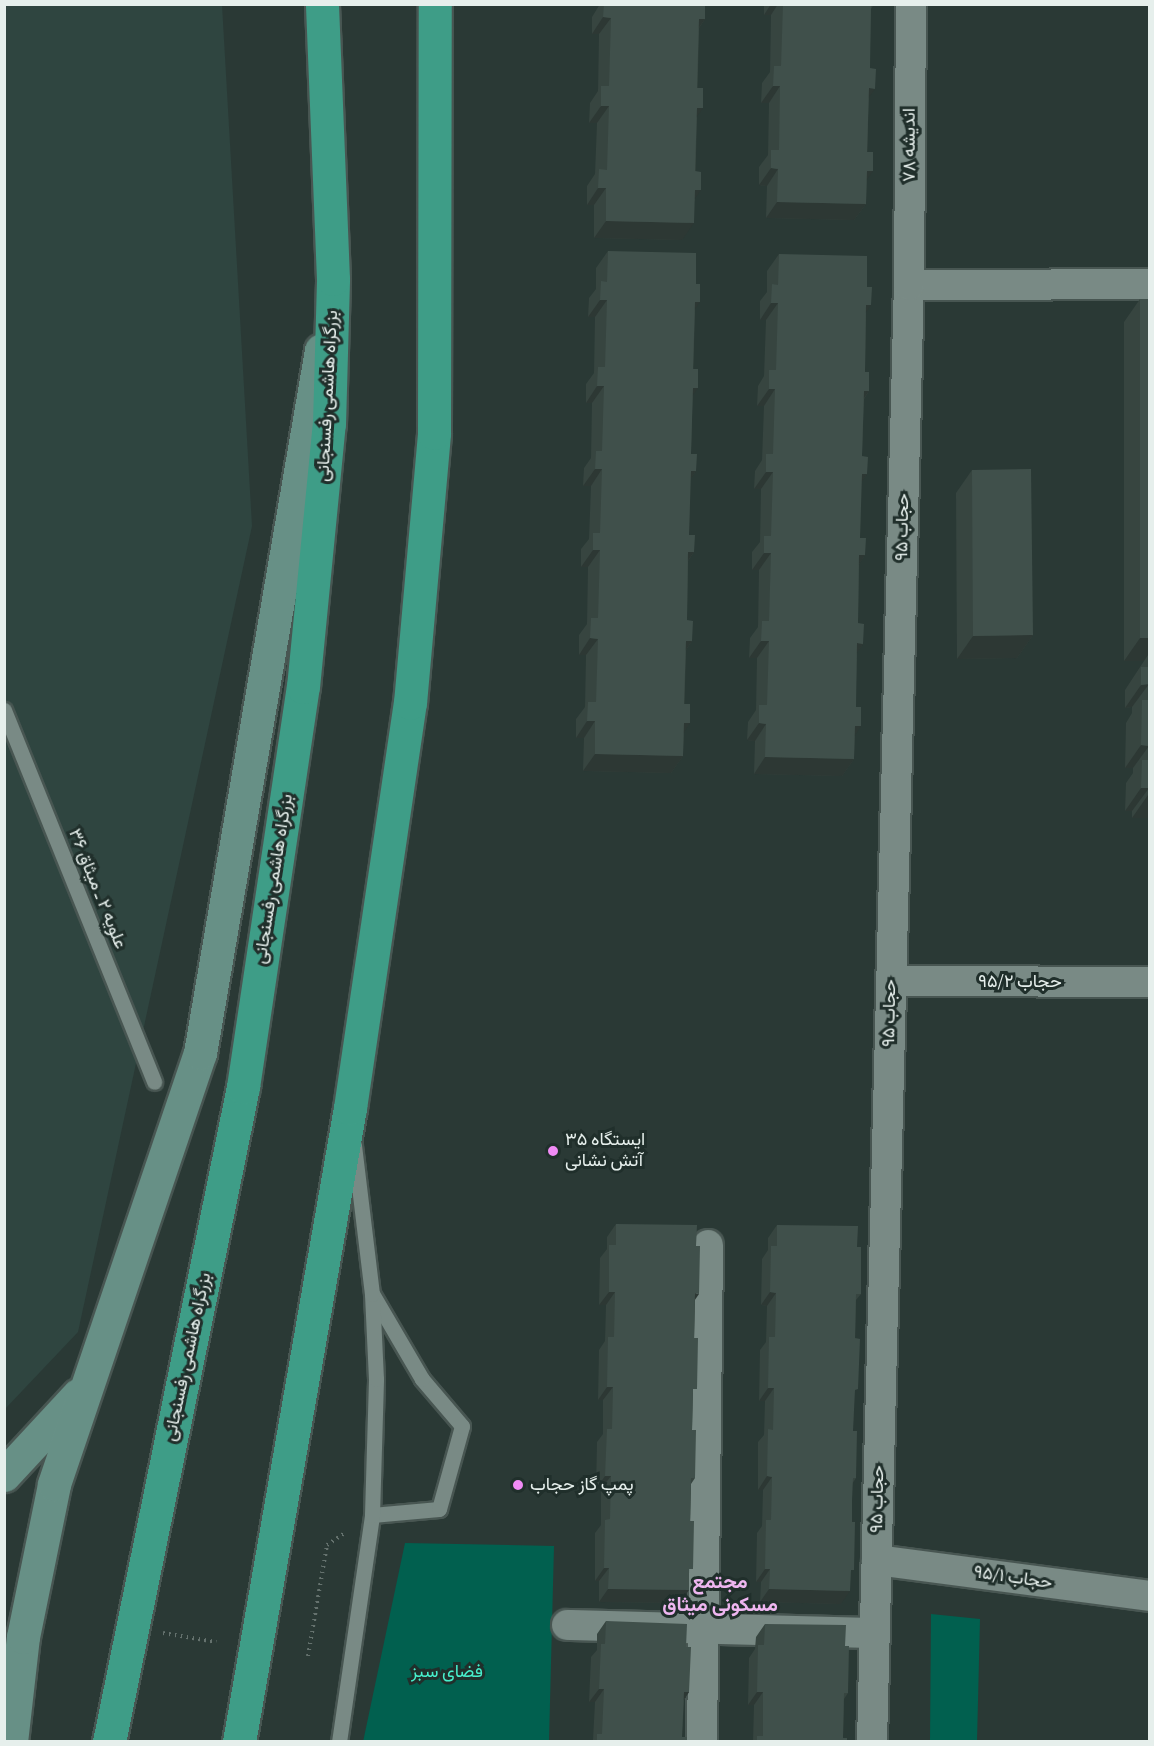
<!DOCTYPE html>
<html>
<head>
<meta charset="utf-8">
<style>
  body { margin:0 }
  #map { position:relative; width:1154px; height:1746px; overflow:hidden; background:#2a3935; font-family:"Source Sans 3",Vazirmatn,sans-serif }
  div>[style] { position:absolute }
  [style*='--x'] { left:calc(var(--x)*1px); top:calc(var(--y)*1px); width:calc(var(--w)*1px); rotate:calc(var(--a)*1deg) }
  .built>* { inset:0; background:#2f4540 }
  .green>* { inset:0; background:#01604f }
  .path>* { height:4px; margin-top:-2px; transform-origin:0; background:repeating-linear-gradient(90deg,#65726e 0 1.5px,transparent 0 6px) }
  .roads { filter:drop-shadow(2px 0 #485652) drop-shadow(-2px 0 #485652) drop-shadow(0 2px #485652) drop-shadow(0 -2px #485652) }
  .lane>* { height:15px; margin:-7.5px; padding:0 7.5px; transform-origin:7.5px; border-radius:7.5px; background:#798a85 }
  .street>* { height:30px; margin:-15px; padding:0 15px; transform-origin:15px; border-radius:15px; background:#798a85 }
  .secondary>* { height:33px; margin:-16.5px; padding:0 16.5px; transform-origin:16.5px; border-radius:16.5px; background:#679086 }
  .highway>* { height:33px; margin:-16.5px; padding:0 16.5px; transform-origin:16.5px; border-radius:16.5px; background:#3e9d87 }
  .wall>* { inset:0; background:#374540 }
  .shaded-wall>* { inset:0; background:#2d3834 }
  .building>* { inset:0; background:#40504b }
  .dots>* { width:16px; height:16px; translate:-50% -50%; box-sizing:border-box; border:3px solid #202f2b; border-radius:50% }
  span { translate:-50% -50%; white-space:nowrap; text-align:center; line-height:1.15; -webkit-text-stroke:6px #202f2b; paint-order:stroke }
  .street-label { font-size:18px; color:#e6efec }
  .poi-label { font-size:18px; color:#e6efec }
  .left { translate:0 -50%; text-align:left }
  .park-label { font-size:18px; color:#47efcc }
  .neighbourhood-label { font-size:20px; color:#eeb6f0; font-weight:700 }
  .frame { position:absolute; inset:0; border:6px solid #e6efec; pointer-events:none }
</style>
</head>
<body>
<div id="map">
  <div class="built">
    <i style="clip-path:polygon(5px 5px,222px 5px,252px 526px,78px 1332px,5px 1409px)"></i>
  </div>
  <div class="green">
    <i style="clip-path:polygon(405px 1543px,554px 1546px,549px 1741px,363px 1742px)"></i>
    <i style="clip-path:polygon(931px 1614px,980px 1619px,977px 1741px,930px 1741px)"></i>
  </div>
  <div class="path">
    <i style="--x:163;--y:1633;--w:54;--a:9.6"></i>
    <i style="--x:308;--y:1656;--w:113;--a:-80.3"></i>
    <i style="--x:327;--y:1545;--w:22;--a:-34"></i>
  </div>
  <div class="roads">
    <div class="lane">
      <i style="--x:4;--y:710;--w:401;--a:68"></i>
      <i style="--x:372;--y:1515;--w:67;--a:-5.1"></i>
      <i style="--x:439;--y:1509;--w:86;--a:-74.5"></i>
      <i style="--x:462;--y:1426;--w:62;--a:-130.4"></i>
      <i style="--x:422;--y:1379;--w:97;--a:-120.3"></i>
      <i style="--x:339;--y:1742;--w:229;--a:-81.7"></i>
      <i style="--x:372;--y:1515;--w:136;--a:-88.3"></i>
      <i style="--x:376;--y:1379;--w:85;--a:-92.7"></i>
      <i style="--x:372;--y:1294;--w:150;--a:-96.9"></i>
    </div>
    <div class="street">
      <i style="--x:909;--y:285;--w:241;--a:-0.2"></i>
      <i style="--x:891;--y:981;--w:259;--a:0.2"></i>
      <i style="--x:877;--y:1560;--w:275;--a:7.5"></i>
      <i style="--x:567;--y:1625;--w:308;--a:1.5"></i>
      <i style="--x:702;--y:1742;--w:497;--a:-89.3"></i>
      <i style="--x:872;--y:1742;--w:1457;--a:-88.55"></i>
      <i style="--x:909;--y:285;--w:281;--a:-89.6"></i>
    </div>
    <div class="secondary">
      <i style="--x:4;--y:1475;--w:109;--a:-47.2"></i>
      <i style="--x:11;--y:1742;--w:106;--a:-83.5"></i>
      <i style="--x:23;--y:1637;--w:156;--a:-78.5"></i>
      <i style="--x:54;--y:1484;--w:455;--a:-71.3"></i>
      <i style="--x:200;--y:1053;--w:713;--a:-80.23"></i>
    </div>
    <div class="highway">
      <i style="--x:109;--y:1742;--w:669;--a:-78.44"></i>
      <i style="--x:243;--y:1087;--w:404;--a:-81.5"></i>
      <i style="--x:303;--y:687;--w:264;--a:-84.4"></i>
      <i style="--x:329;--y:424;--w:145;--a:-88.4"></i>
      <i style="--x:333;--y:279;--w:275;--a:-92.3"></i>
      <i style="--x:239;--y:1742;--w:644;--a:-80.07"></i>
      <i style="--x:350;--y:1108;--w:409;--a:-81.6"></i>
      <i style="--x:410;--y:703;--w:271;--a:-84.9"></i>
      <i style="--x:434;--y:433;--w:429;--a:-89.9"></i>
    </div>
  </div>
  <div class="wall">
    <i style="clip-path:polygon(600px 4px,705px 4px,705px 19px,699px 28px,695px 199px,682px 240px,594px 238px,594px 205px,587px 205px,587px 186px,595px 174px,597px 123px,589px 123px,590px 103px,598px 91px,599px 34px,592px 34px,592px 17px)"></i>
    <i style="clip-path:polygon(764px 4px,874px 4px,871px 9px,866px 204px,854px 220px,766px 218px,767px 186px,759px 185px,759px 167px,768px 155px,769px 103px,761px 103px,762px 83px,770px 72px,771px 15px,764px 15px)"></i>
    <i style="clip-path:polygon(608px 251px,695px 309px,691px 454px,696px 471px,690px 479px,689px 535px,694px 552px,688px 561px,687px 620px,692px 641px,686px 650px,683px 756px,671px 773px,583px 771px,584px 738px,576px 738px,576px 719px,585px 707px,586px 655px,579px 655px,579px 635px,587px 624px,588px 567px,581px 567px,581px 549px,589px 539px,591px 486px,583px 486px,584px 468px,591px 458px,592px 403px,586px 403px,586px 384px,594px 373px,595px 317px,588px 317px,589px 298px,596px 289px,596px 268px)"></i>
    <i style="clip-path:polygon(779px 254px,866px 312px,865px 372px,869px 391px,864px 399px,862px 456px,867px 474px,861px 482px,860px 538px,865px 555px,859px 564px,858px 623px,863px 644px,857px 652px,854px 759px,842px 776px,754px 774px,755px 741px,747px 740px,748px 722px,756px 710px,757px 658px,749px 658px,750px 638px,758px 627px,759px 570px,752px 570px,752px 552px,760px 542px,761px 489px,754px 489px,755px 471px,762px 460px,764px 406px,757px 406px,758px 386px,764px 376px,766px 320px,760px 320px,760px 301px,767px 292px,767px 271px)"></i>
    <i style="clip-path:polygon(1140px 299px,1149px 299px,1149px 818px,1132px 818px,1132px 811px,1125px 811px,1126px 783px,1133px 773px,1133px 768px,1125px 768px,1126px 723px,1132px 713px,1132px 707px,1125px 708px,1125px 690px,1144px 661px,1124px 661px,1124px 322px)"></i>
    <i style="clip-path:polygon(972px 470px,1033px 635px,1017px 658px,957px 659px,956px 493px)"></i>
    <i style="clip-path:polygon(616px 1224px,695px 1300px,692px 1430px,695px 1478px,691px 1484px,689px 1575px,680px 1603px,599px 1602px,599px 1581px,595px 1581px,595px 1533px,601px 1525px,601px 1489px,596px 1489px,597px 1442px,603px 1434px,603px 1400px,598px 1400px,599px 1350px,605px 1341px,606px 1305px,599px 1305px,600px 1258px,607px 1249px,607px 1237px)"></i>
    <i style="clip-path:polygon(777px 1225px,857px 1247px,861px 1294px,856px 1300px,853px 1431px,856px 1478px,852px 1484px,850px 1576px,841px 1604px,760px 1602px,761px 1582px,756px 1582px,757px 1533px,762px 1526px,763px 1490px,758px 1490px,758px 1442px,764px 1435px,765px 1401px,759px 1401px,760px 1350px,766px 1342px,767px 1306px,761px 1305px,762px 1259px,768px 1250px,768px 1238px)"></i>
    <i style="clip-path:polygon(606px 1621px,686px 1647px,689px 1692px,684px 1700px,682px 1737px,687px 1742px,592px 1742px,593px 1740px,595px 1702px,589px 1702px,591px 1657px,597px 1650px,597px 1634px)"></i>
    <i style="clip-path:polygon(765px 1624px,845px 1646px,848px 1693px,844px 1699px,843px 1738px,847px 1742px,753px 1742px,754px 1705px,748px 1705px,749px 1658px,755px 1649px,756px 1637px)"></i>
  </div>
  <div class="shaded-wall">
    <i style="clip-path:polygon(771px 4px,778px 4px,771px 15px,764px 15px)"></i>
    <i style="clip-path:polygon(603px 17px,611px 18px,599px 34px,592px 34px)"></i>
    <i style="clip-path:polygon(699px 19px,705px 19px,693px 36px)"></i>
    <i style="clip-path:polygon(773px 86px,780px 86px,769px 103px,761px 103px)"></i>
    <i style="clip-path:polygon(869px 88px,875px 89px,863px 105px)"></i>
    <i style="clip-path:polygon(601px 106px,609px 106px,597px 123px,589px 123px)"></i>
    <i style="clip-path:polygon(697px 108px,703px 108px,691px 125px)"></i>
    <i style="clip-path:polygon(771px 168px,778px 169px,767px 186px,759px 185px)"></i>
    <i style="clip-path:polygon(867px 171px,873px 171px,861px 188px)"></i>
    <i style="clip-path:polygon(598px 188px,606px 188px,594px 205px,587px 205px)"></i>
    <i style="clip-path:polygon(695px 190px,701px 190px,689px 207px)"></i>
    <i style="clip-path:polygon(777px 202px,866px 204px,854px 220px,766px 218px)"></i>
    <i style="clip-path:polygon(606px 221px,694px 223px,682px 240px,594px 238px)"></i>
    <i style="clip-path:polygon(600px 300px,607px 300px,595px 317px,588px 317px)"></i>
    <i style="clip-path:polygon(695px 302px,700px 302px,688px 319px)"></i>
    <i style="clip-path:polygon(771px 303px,778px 303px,766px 320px,760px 320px)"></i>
    <i style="clip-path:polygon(866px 305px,871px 305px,859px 322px)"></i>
    <i style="clip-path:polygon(597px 386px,604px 386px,592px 403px,586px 403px)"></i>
    <i style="clip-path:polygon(693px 388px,698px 388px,686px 405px)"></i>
    <i style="clip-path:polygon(769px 389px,775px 389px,764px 406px,757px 406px)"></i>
    <i style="clip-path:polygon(864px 391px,869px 391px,857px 408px)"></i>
    <i style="clip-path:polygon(595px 469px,602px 469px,591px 486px,583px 486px)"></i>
    <i style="clip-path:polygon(691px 471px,696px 471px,684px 488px)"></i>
    <i style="clip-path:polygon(766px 472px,773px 472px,761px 489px,754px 489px)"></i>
    <i style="clip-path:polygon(862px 474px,867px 474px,855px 491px)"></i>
    <i style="clip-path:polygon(593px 550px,600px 550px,588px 567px,581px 567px)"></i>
    <i style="clip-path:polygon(688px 552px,694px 552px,682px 569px)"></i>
    <i style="clip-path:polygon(764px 553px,771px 553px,759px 570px,752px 570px)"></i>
    <i style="clip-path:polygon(859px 555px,865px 555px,854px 572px)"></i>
    <i style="clip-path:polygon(1033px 635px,1017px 658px,957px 659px,973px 636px)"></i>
    <i style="clip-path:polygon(590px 638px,598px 639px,586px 655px,579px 655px)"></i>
    <i style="clip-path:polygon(1140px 638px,1149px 638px,1149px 661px,1148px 655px,1144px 661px,1124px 661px)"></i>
    <i style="clip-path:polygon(686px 641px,692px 641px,681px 657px)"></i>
    <i style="clip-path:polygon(761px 641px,769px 641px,757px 658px,749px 658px)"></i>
    <i style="clip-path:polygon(857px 643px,863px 644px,851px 661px)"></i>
    <i style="clip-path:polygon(1149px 684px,1132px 707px,1125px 708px,1141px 685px)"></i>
    <i style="clip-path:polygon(587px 721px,595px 721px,584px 738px,576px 738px)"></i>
    <i style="clip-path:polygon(684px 723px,690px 723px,679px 740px)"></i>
    <i style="clip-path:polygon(759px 723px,766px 724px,755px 741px,747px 740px)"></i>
    <i style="clip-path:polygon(855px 726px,861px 726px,850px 743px)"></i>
    <i style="clip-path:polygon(1141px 745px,1149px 746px,1133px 768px,1125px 768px)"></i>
    <i style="clip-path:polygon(595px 754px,683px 756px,671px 773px,583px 771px)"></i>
    <i style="clip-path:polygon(765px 757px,854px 759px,842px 776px,754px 774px)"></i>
    <i style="clip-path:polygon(1141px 788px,1149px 788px,1132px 811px,1125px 811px)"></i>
    <i style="clip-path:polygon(1148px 795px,1149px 795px,1149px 818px,1132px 818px)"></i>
    <i style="clip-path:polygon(609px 1292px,615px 1292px,606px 1305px,599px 1305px)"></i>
    <i style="clip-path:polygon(770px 1292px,776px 1293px,767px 1306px,761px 1305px)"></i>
    <i style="clip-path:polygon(695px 1293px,699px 1294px,690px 1307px)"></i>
    <i style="clip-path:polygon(607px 1387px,613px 1387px,603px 1400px,598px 1400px)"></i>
    <i style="clip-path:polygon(768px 1388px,774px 1388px,765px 1401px,759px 1401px)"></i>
    <i style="clip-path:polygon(605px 1476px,611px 1476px,601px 1489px,596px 1489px)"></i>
    <i style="clip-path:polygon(767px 1476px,772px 1477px,763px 1490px,758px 1490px)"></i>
    <i style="clip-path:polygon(604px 1568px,609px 1568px,599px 1581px,595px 1581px)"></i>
    <i style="clip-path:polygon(765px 1569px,770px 1569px,761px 1582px,756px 1582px)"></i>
    <i style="clip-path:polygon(608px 1589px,689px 1590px,680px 1603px,599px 1602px)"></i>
    <i style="clip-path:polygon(769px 1589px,850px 1591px,841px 1604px,760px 1602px)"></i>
    <i style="clip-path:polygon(599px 1689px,604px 1689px,595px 1702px,589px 1702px)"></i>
    <i style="clip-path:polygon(684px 1692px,689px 1692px,680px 1705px)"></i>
    <i style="clip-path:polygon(757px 1692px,763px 1692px,754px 1705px,748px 1705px)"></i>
  </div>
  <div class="building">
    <i style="clip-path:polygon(604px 4px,705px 4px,705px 19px,699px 19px,697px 88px,703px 88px,703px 108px,697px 108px,695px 171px,701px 172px,701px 190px,695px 190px,694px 223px,606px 221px,606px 188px,598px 188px,599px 169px,607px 170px,609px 106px,601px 106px,601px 86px,609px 86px,611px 18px,603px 17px)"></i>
    <i style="clip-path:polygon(783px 4px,871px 4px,870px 68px,876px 69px,875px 89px,869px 88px,867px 152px,873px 152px,873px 171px,867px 171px,866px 204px,777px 202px,778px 169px,771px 168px,771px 150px,779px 150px,780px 86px,773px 86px,774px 66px,781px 66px)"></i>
    <i style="clip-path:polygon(608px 251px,696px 253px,696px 284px,700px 284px,700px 302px,695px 302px,693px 369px,698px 369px,698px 388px,693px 388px,691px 454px,697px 454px,696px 471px,691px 471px,689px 535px,695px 535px,694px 552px,688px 552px,687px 620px,693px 621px,692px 641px,686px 641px,684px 704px,690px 704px,690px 723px,684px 723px,683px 756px,595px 754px,595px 721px,587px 721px,588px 702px,596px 702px,598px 639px,590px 638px,591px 618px,598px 618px,600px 550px,593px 550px,593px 533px,600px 533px,602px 469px,595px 469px,596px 451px,602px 451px,604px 386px,597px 386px,598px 367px,605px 367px,607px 300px,600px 300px,601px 281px,607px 282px)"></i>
    <i style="clip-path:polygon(779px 254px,867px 256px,867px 287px,872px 287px,871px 305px,866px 305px,865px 372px,869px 372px,869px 391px,864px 391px,862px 456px,868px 457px,867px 474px,862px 474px,860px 538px,866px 538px,865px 555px,859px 555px,858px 623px,864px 624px,863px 644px,857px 643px,856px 707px,861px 707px,861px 726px,855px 726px,854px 759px,765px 757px,766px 724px,759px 723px,759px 705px,767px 705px,769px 641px,761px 641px,762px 621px,769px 621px,771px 553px,764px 553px,764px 536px,771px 536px,773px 472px,766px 472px,766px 454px,773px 454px,775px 389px,769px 389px,769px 370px,776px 370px,778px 303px,771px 303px,772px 284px,778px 285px)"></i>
    <i style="clip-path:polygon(1140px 299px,1149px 299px,1149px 638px,1140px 638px)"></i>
    <i style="clip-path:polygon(1031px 469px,1033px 635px,973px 636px,972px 470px)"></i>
    <i style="clip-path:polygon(1148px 655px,1149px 655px,1149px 795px,1148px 795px,1149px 788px,1141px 788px,1142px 760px,1148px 760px,1149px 746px,1141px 745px,1142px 700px,1148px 700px,1149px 684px,1141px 685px,1141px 667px,1148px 667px)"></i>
    <i style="clip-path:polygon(616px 1224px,697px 1225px,696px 1246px,700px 1246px,699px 1294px,695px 1293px,694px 1338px,698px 1338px,697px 1389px,693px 1389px,692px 1430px,696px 1430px,695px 1478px,691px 1478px,690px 1521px,694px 1521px,693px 1569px,689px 1569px,689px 1590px,608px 1589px,609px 1568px,604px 1568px,605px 1520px,610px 1519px,611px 1476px,605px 1476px,607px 1429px,612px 1429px,613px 1387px,607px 1387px,608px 1337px,614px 1337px,615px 1292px,609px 1292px,609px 1245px,616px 1245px)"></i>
    <i style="clip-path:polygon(777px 1225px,858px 1226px,857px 1247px,861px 1247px,861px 1294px,856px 1294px,855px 1338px,860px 1339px,858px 1389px,855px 1390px,854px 1410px,853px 1431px,857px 1431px,856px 1478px,853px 1478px,852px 1501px,852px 1522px,855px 1522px,854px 1570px,851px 1570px,850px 1591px,769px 1589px,770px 1569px,765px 1569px,766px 1520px,771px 1520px,772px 1477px,767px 1476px,768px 1429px,773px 1430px,774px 1388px,768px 1388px,769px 1337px,775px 1337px,776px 1293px,770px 1292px,771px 1246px,777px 1246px)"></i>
    <i style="clip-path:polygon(606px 1621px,687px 1624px,686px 1647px,691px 1647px,689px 1692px,684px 1692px,682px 1737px,687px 1737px,687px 1742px,597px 1742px,597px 1734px,602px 1734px,604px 1689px,599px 1689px,601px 1644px,605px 1644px)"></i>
    <i style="clip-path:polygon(765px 1624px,846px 1625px,845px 1646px,849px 1646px,848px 1693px,844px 1693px,843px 1738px,847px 1738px,847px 1742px,757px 1742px,757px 1736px,763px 1736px,763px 1692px,757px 1692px,758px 1645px,764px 1645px)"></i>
  </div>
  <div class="dots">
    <i style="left:553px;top:1151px;background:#f08bf5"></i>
    <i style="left:518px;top:1485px;background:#f08bf5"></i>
  </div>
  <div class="street-label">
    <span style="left:910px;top:145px;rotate:-90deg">اندیشه ۷۸</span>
    <span style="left:328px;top:396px;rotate:-87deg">بزرگراه هاشمی رفسنجانی</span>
    <span style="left:903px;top:527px;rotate:-89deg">حجاب ۹۵</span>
    <span style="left:274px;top:879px;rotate:-81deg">بزرگراه هاشمی رفسنجانی</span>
    <span style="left:97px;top:889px;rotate:68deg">علویه ۲ ـ میثاق ۳۶</span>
    <span style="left:1020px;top:982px">حجاب ۹۵/۲</span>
    <span style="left:890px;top:1013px;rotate:-89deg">حجاب ۹۵</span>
    <span style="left:188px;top:1357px;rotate:-78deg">بزرگراه هاشمی رفسنجانی</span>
    <span style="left:878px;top:1499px;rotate:-89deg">حجاب ۹۵</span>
    <span style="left:1013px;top:1578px;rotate:8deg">حجاب ۹۵/۱</span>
  </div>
  <div class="poi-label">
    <span class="left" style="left:565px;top:1151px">ایستگاه ۳۵<br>آتش نشانی</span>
    <span class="left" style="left:530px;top:1485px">پمپ گاز حجاب</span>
  </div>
  <div class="park-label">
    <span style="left:447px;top:1672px">فضای سبز</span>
  </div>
  <div class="neighbourhood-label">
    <span style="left:720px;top:1594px">مجتمع<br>مسکونی میثاق</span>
  </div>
  <div class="frame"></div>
</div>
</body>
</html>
